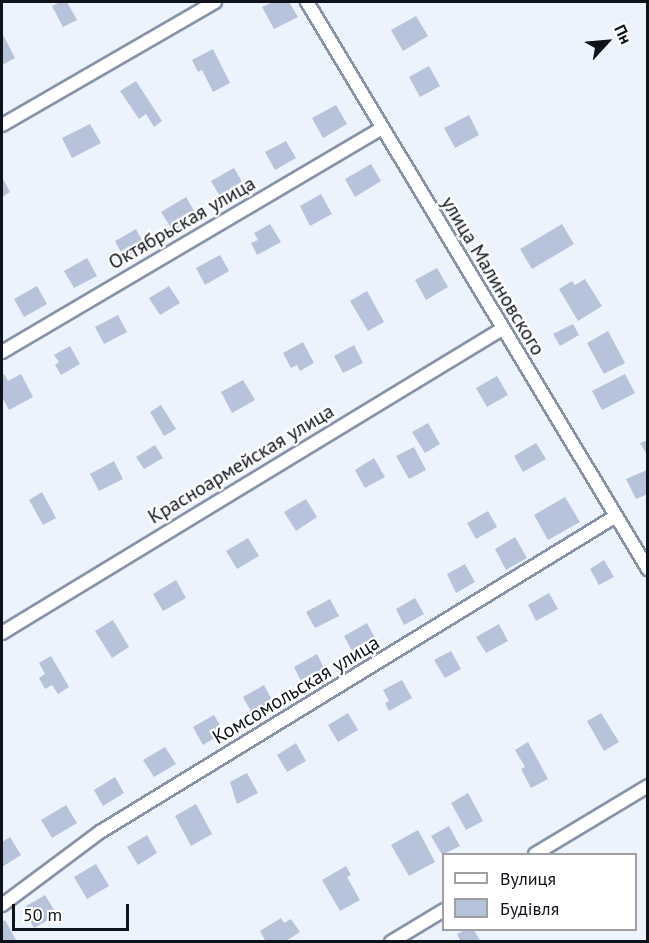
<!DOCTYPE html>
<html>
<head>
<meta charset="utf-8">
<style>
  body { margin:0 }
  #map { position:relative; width:649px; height:943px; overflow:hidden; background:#edf3fd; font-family:"PT Sans",sans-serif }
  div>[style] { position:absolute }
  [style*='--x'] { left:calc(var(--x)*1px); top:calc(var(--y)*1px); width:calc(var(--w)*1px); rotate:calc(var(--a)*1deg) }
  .building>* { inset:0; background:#b7c3db }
  .roads { filter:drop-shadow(2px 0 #8893aa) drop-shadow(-2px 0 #8893aa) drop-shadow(0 2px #8893aa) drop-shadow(0 -2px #8893aa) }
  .street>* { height:12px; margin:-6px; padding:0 6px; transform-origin:6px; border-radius:6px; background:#fff }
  span { translate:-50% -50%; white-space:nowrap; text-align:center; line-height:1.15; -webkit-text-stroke:4.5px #fff; paint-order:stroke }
  .street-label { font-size:20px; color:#0e121a }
  .frame { position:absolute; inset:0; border:3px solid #0e121a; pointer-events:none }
  .legend { position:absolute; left:442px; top:853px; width:195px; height:78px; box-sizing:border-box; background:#fff; border:2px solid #9fa0a3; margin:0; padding:8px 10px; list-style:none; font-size:18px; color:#0e121a }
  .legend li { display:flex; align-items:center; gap:12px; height:30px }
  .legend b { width:30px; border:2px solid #9fa0a3 }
  .north { position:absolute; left:577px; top:12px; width:60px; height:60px; -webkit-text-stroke:4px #fff; paint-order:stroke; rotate:64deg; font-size:16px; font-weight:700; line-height:24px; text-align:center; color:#0e121a }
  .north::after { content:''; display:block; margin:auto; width:21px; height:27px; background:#0e121a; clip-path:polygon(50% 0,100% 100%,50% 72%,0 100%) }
  .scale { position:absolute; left:12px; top:904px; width:117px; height:27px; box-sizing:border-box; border:3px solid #0e121a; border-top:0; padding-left:8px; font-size:18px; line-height:21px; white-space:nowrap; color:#0e121a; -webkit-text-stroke:4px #fff; paint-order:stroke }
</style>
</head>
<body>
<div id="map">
  <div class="building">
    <i style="clip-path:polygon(60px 2px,67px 2px,77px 20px,63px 27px,52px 6px)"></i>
    <i style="clip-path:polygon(273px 2px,289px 2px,298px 17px,274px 29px,262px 7px)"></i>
    <i style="clip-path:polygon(416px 16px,428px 36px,403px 51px,391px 30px)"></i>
    <i style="clip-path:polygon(2px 33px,15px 58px,2px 65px)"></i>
    <i style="clip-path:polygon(213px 49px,230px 83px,213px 92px,202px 70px,198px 72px,192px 60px)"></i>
    <i style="clip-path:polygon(429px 66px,440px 86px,420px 97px,409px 77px)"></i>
    <i style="clip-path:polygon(136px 81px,162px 121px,154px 127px,146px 114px,139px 119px,120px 91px)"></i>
    <i style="clip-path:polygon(336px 105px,347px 124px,323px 138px,312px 118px)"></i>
    <i style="clip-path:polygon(469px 115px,479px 135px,455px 148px,444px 128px)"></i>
    <i style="clip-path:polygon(90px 124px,101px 143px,72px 158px,62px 138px)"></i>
    <i style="clip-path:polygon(286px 141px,296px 158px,275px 170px,265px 152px)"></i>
    <i style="clip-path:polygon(371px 164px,381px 181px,355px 197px,345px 179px)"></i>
    <i style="clip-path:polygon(234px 168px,245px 187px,222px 200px,211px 181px)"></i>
    <i style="clip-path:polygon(2px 177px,10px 192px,2px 197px)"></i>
    <i style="clip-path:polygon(321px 194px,332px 214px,310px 226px,300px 206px)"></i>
    <i style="clip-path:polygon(186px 197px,197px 216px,173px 231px,161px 212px)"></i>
    <i style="clip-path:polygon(270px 224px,281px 242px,257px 255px,251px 243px,258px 240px,254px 233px)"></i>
    <i style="clip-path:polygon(562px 224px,574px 244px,532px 269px,520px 249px)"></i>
    <i style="clip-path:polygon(136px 229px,145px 246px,124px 258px,115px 241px)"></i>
    <i style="clip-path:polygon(220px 255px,229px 271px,205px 285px,196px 268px)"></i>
    <i style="clip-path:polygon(87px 258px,97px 276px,74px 288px,64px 271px)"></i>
    <i style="clip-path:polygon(437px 268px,448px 287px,426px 300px,415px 280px)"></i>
    <i style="clip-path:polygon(585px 279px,602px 306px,578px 321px,559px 289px,572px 281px,575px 285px)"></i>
    <i style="clip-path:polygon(37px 286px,47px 304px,24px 317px,14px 299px)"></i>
    <i style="clip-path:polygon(169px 286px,180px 303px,160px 315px,149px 298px)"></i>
    <i style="clip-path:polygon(367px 291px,384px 322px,368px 331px,350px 301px)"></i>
    <i style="clip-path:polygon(118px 315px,127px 332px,104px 344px,95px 327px)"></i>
    <i style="clip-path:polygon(573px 324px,579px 335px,560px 346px,553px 334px)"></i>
    <i style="clip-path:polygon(608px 331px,625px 363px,604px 374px,587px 343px)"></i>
    <i style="clip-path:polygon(303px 342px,314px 363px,300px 371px,297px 365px,291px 368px,283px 353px)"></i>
    <i style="clip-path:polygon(354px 345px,363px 363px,343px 373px,334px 356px)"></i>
    <i style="clip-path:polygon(70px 346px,80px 364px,61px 375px,55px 365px,59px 362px,54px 355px)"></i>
    <i style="clip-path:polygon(4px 374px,8px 381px,21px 374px,33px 397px,9px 410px,2px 397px,2px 375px)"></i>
    <i style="clip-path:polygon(625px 374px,635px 393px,602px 410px,592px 391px)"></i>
    <i style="clip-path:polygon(497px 376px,508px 395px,487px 407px,476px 388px)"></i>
    <i style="clip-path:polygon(243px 380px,255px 400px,232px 413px,221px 392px)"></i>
    <i style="clip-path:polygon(161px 405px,176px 429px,164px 436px,150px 412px)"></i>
    <i style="clip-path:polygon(428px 423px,440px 444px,425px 453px,412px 432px)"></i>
    <i style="clip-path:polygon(648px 440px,648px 457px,640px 443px)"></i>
    <i style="clip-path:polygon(536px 443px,546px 459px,523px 472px,514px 456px)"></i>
    <i style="clip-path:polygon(155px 445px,163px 458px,144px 469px,136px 457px)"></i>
    <i style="clip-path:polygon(414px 447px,426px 470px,409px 479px,396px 456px)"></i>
    <i style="clip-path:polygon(374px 458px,385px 477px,365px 488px,355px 470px)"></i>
    <i style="clip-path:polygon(114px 461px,123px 479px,99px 491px,90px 474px)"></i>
    <i style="clip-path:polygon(647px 470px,648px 494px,636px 499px,626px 479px)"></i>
    <i style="clip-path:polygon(42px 492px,56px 518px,43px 525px,29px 500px)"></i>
    <i style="clip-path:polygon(565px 497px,580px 522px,548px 540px,534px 515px)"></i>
    <i style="clip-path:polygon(306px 499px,317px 517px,296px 531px,284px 512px)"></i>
    <i style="clip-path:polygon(488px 511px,497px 527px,476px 539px,467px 523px)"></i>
    <i style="clip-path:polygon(515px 537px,527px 558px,506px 570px,495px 549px)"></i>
    <i style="clip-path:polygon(248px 538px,259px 556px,237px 569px,226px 551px)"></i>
    <i style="clip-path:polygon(604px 560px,614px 577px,599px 585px,590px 569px)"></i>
    <i style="clip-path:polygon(465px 564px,475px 582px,456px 593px,447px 574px)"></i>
    <i style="clip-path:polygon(176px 580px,186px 598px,163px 611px,153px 594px)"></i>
    <i style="clip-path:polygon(549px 593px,558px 609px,536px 621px,528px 605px)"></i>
    <i style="clip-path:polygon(415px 598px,424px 614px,404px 625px,396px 609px)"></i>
    <i style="clip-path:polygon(330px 599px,339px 616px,315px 628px,306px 612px)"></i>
    <i style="clip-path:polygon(113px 620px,129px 647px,112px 658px,95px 631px)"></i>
    <i style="clip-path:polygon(367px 623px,377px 642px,354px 655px,344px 636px)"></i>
    <i style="clip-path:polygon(499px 624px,508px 641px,486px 653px,476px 637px)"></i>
    <i style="clip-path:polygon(451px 651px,461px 669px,445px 678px,434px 660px)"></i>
    <i style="clip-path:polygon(317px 654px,326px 672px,303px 685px,294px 667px)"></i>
    <i style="clip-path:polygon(51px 656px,69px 687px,58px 694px,52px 685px,45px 689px,39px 678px,45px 674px,39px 663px)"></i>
    <i style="clip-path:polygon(402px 680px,412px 698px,389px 711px,385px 703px,389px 701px,383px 690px)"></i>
    <i style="clip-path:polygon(264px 685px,275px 706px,254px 717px,243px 697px)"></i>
    <i style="clip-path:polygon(348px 713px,358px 730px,338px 742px,328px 725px)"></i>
    <i style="clip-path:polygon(601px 713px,619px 742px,604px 751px,587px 721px)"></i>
    <i style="clip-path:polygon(214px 715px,224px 732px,203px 745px,193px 727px)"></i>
    <i style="clip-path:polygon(528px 742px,548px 779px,531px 788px,521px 769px,525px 767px,515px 750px)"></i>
    <i style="clip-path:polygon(296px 743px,306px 761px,287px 772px,277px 755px)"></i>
    <i style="clip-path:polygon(165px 747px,176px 764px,154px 777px,143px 760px)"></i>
    <i style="clip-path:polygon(247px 773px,258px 793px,237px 804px,230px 782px)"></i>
    <i style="clip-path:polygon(115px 777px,124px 793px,103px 806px,94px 790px)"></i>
    <i style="clip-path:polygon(468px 793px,483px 821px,466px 830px,451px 803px)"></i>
    <i style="clip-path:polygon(196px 804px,212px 834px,191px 846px,175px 816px)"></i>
    <i style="clip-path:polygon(66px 805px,77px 823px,52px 838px,41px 820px)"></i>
    <i style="clip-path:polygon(449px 826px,460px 846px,444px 854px,444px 858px,431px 836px)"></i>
    <i style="clip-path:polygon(418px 830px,435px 862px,409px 876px,391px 845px)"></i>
    <i style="clip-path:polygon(147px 835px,157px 853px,138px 865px,127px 847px)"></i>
    <i style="clip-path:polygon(10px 837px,21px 855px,2px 867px,2px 842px)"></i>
    <i style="clip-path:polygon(96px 864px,109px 886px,87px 899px,74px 877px)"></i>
    <i style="clip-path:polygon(346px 866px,351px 875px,347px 877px,360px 900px,340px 911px,322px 880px)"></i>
    <i style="clip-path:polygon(45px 895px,57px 915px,34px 928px,23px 908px)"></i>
    <i style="clip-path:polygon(281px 918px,284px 923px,291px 919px,300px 932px,284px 942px,266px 942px,260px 931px)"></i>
    <i style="clip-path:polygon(5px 920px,17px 942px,2px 942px,2px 922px)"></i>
    <i style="clip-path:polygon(465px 930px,474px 930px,481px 942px,461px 942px,457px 934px)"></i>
  </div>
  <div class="roads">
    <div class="street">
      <i style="--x:307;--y:2;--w:662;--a:58.98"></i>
      <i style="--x:2;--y:125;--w:246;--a:-30"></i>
      <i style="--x:2;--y:352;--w:441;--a:-30.5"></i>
      <i style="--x:2;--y:633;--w:585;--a:-31.3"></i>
      <i style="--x:535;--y:854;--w:132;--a:-31"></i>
      <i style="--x:2;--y:905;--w:122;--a:-36.7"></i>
      <i style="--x:100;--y:832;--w:605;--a:-31.48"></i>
      <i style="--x:391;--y:942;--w:62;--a:-31.1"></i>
    </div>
  </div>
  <div class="street-label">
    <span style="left:182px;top:223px;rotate:-30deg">Октябрьская улица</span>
    <span style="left:493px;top:276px;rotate:59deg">улица Малиновского</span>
    <span style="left:241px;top:464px;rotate:-31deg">Красноармейская улица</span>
    <span style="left:296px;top:690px;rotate:-31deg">Комсомольская улица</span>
  </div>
  <div class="frame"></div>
  <ul class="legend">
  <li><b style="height:8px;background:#fff"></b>Вулиця</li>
  <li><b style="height:16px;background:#b7c3db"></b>Будівля</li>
  </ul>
  <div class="north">Пн</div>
  <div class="scale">50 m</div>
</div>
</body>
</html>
